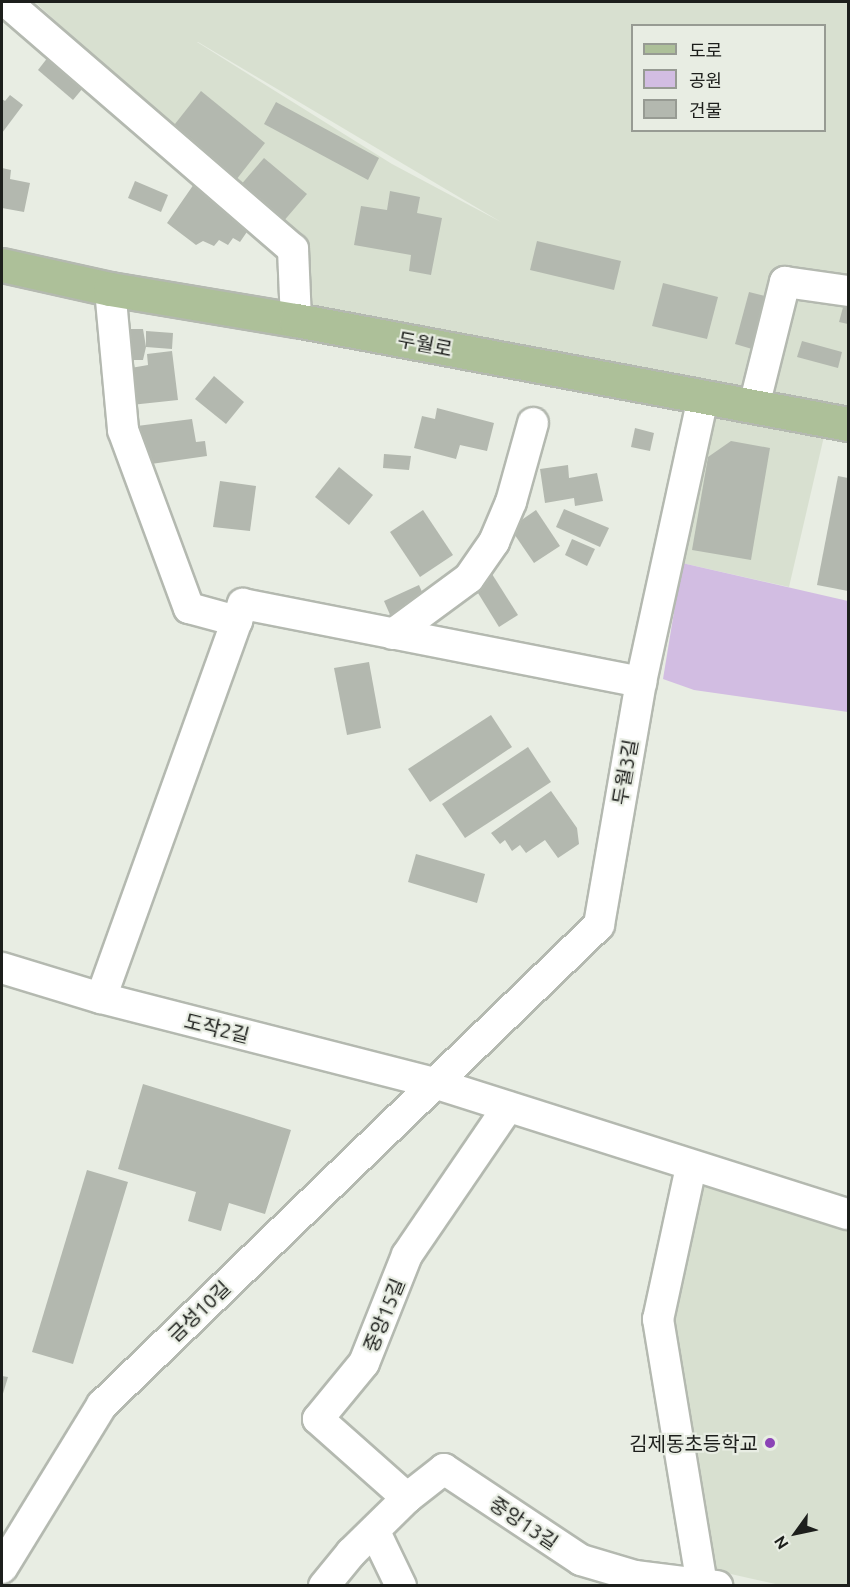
<!DOCTYPE html>
<html>
<head>
<meta charset="utf-8">
<style>
  body { margin:0 }
  #map { position:relative; width:850px; height:1587px; overflow:hidden; background:#e8ede3; font-family:Ubuntu,"Noto Sans KR",sans-serif }
  div>[style] { position:absolute }
  [style*='--x'] { left:calc(var(--x)*1px); top:calc(var(--y)*1px); width:calc(var(--w)*1px); rotate:calc(var(--a)*1deg) }
  .built>* { inset:0; background:#d8e0d0 }
  .green>* { inset:0; background:#d2bde2 }
  .building>* { inset:0; background:#b3b8af }
  .roads { filter:drop-shadow(2px 0 #b4b9b0) drop-shadow(-2px 0 #b4b9b0) drop-shadow(0 2px #b4b9b0) drop-shadow(0 -2px #b4b9b0) }
  .minor>* { height:30px; margin:-15px; padding:0 15px; transform-origin:15px; border-radius:15px; background:#fff }
  .major>* { height:33px; margin:-16.5px; padding:0 16.5px; transform-origin:16.5px; border-radius:16.5px; background:#adc099 }
  .dots>* { width:16px; height:16px; translate:-50% -50%; box-sizing:border-box; border:3px solid #e8ede3; border-radius:50% }
  span { translate:-50% -50%; white-space:nowrap; text-align:center; line-height:1.15; -webkit-text-stroke:4.5px #e8ede3; paint-order:stroke }
  .street-label { font-size:20px; color:#1d1f1c }
  .poi-label { font-size:20px; color:#1d1f1c }
  .right { translate:-100% -50%; text-align:right }
  .frame { position:absolute; inset:0; border:3px solid #1d1f1c; pointer-events:none }
  .legend { position:absolute; left:631px; top:24px; width:195px; height:108px; box-sizing:border-box; background:#e8ede3; border:2px solid #979b93; margin:0; padding:8px 10px; list-style:none; font-size:18px; color:#1d1f1c }
  .legend li { display:flex; align-items:center; gap:12px; height:30px }
  .legend b { width:30px; border:2px solid #979b93 }
  .north { position:absolute; left:766px; top:1503px; width:60px; height:60px; -webkit-text-stroke:4px #e8ede3; paint-order:stroke; rotate:237deg; font-size:16px; font-weight:700; line-height:24px; text-align:center; color:#1d1f1c }
  .north::after { content:''; display:block; margin:auto; width:21px; height:27px; background:#1d1f1c; clip-path:polygon(50% 0,100% 100%,50% 72%,0 100%) }
</style>
</head>
<body>
<div id="map">
  <div class="built">
    <i style="clip-path:polygon(evenodd,31px 2px,848px 2px,848px 412px,305px 315px,302px 245px,37px 4px,31px 2px,632px 26px,824px 26px,824px 130px,632px 130px,632px 26px,31px 2px,197px 42px,198px 42px,501px 222px,392px 164px,197px 42px)"></i>
    <i style="clip-path:polygon(710px 417px,825px 432px,789px 587px,682px 563px)"></i>
    <i style="clip-path:polygon(699px 1180px,848px 1226px,848px 1585px,780px 1585px,713px 1570px,670px 1316px)"></i>
  </div>
  <div class="green">
    <i style="clip-path:polygon(682px 563px,848px 601px,848px 712px,694px 690px,663px 679px)"></i>
  </div>
  <div class="building">
    <i style="clip-path:polygon(52px 52px,88px 82px,73px 100px,38px 70px)"></i>
    <i style="clip-path:polygon(201px 91px,265px 143px,236px 180px,171px 129px)"></i>
    <i style="clip-path:polygon(10px 95px,23px 105px,2px 133px,2px 99px,5px 101px)"></i>
    <i style="clip-path:polygon(276px 102px,379px 158px,368px 180px,264px 124px)"></i>
    <i style="clip-path:polygon(264px 158px,307px 194px,282px 223px,239px 187px)"></i>
    <i style="clip-path:polygon(2px 168px,11px 170px,10px 179px,30px 183px,24px 212px,2px 208px)"></i>
    <i style="clip-path:polygon(135px 181px,168px 195px,161px 212px,128px 198px)"></i>
    <i style="clip-path:polygon(194px 184px,253px 223px,240px 242px,233px 238px,228px 245px,219px 240px,214px 246px,203px 241px,196px 245px,167px 223px)"></i>
    <i style="clip-path:polygon(390px 191px,420px 197px,417px 213px,442px 218px,431px 275px,409px 271px,411px 255px,354px 245px,361px 206px,387px 210px)"></i>
    <i style="clip-path:polygon(537px 241px,621px 261px,614px 290px,530px 270px)"></i>
    <i style="clip-path:polygon(663px 283px,718px 297px,707px 339px,652px 326px)"></i>
    <i style="clip-path:polygon(749px 292px,773px 298px,759px 351px,735px 344px)"></i>
    <i style="clip-path:polygon(845px 300px,848px 301px,848px 324px,839px 322px)"></i>
    <i style="clip-path:polygon(126px 329px,143px 329px,146px 347px,146px 331px,173px 333px,172px 349px,146px 347px,143px 360px,126px 360px)"></i>
    <i style="clip-path:polygon(802px 341px,842px 352px,838px 368px,797px 357px)"></i>
    <i style="clip-path:polygon(172px 351px,178px 400px,131px 405px,125px 369px,148px 365px,147px 354px)"></i>
    <i style="clip-path:polygon(214px 376px,244px 402px,226px 424px,195px 399px)"></i>
    <i style="clip-path:polygon(437px 408px,494px 423px,487px 451px,460px 445px,456px 459px,414px 448px,422px 416px,435px 419px)"></i>
    <i style="clip-path:polygon(192px 419px,196px 442px,205px 441px,207px 456px,151px 464px,137px 426px)"></i>
    <i style="clip-path:polygon(635px 428px,654px 433px,650px 451px,631px 447px)"></i>
    <i style="clip-path:polygon(731px 441px,770px 448px,751px 560px,692px 550px,708px 457px)"></i>
    <i style="clip-path:polygon(384px 454px,411px 456px,409px 470px,383px 468px)"></i>
    <i style="clip-path:polygon(568px 465px,569px 478px,597px 473px,603px 501px,575px 506px,574px 498px,545px 503px,540px 469px)"></i>
    <i style="clip-path:polygon(339px 467px,373px 495px,349px 525px,315px 497px)"></i>
    <i style="clip-path:polygon(838px 476px,848px 478px,848px 591px,817px 585px)"></i>
    <i style="clip-path:polygon(220px 481px,256px 486px,250px 531px,213px 527px)"></i>
    <i style="clip-path:polygon(564px 509px,609px 528px,600px 547px,556px 527px)"></i>
    <i style="clip-path:polygon(423px 510px,453px 555px,420px 577px,390px 532px)"></i>
    <i style="clip-path:polygon(536px 510px,560px 546px,534px 563px,510px 528px)"></i>
    <i style="clip-path:polygon(572px 539px,595px 549px,587px 566px,565px 555px)"></i>
    <i style="clip-path:polygon(492px 574px,518px 615px,499px 627px,473px 585px)"></i>
    <i style="clip-path:polygon(419px 585px,426px 601px,391px 617px,384px 601px)"></i>
    <i style="clip-path:polygon(369px 662px,381px 728px,347px 735px,334px 668px)"></i>
    <i style="clip-path:polygon(491px 715px,512px 747px,430px 802px,408px 769px)"></i>
    <i style="clip-path:polygon(528px 747px,551px 782px,465px 838px,442px 804px)"></i>
    <i style="clip-path:polygon(551px 791px,577px 828px,579px 844px,558px 858px,545px 840px,526px 853px,520px 845px,512px 851px,505px 840px,500px 844px,491px 833px)"></i>
    <i style="clip-path:polygon(416px 854px,485px 874px,477px 903px,408px 882px)"></i>
    <i style="clip-path:polygon(143px 1084px,291px 1130px,265px 1214px,229px 1203px,221px 1231px,188px 1221px,196px 1192px,118px 1169px)"></i>
    <i style="clip-path:polygon(87px 1170px,128px 1182px,73px 1364px,32px 1352px)"></i>
    <i style="clip-path:polygon(2px 1376px,8px 1377px,2px 1397px)"></i>
  </div>
  <div class="roads">
    <div class="minor">
      <i style="--x:2;--y:2;--w:9;--a:21"></i>
      <i style="--x:10;--y:5;--w:374;--a:40.8"></i>
      <i style="--x:293;--y:249;--w:71;--a:87.6"></i>
      <i style="--x:110;--y:289;--w:142;--a:84.7"></i>
      <i style="--x:123;--y:430;--w:190;--a:69.7"></i>
      <i style="--x:189;--y:608;--w:50;--a:15.2"></i>
      <i style="--x:754;--y:406;--w:128;--a:-76"></i>
      <i style="--x:785;--y:282;--w:64;--a:8.1"></i>
      <i style="--x:393;--y:634;--w:94;--a:-36.4"></i>
      <i style="--x:469;--y:578;--w:44;--a:-55.2"></i>
      <i style="--x:494;--y:542;--w:43;--a:-67"></i>
      <i style="--x:511;--y:502;--w:82;--a:-74.4"></i>
      <i style="--x:2;--y:968;--w:103;--a:16.9"></i>
      <i style="--x:101;--y:998;--w:344;--a:14.3"></i>
      <i style="--x:434;--y:1083;--w:434;--a:17.6"></i>
      <i style="--x:101;--y:998;--w:419;--a:-70.2"></i>
      <i style="--x:243;--y:604;--w:406;--a:11.1"></i>
      <i style="--x:691;--y:1167;--w:156;--a:102.2"></i>
      <i style="--x:658;--y:1319;--w:271;--a:80.6"></i>
      <i style="--x:407;--y:1498;--w:119;--a:-138.4"></i>
      <i style="--x:318;--y:1419;--w:72;--a:-50.6"></i>
      <i style="--x:364;--y:1363;--w:116;--a:-68.3"></i>
      <i style="--x:407;--y:1255;--w:179;--a:-55.7"></i>
      <i style="--x:375;--y:1532;--w:60;--a:64.3"></i>
      <i style="--x:2;--y:1568;--w:191;--a:-58.5"></i>
      <i style="--x:102;--y:1405;--w:691;--a:-44"></i>
      <i style="--x:599;--y:925;--w:247;--a:-80.2"></i>
      <i style="--x:641;--y:682;--w:292;--a:-77.7"></i>
      <i style="--x:324;--y:1586;--w:43;--a:-50.7"></i>
      <i style="--x:351;--y:1553;--w:78;--a:-44.5"></i>
      <i style="--x:407;--y:1498;--w:47;--a:-38.1"></i>
      <i style="--x:444;--y:1469;--w:164;--a:33.6"></i>
      <i style="--x:581;--y:1560;--w:56;--a:16.5"></i>
      <i style="--x:635;--y:1576;--w:83;--a:7"></i>
    </div>
    <div class="major">
      <i style="--x:2;--y:265;--w:111;--a:12.5"></i>
      <i style="--x:110;--y:289;--w:189;--a:9.5"></i>
      <i style="--x:296;--y:320;--w:562;--a:10.67"></i>
    </div>
  </div>
  <div class="dots">
    <i style="left:770px;top:1443px;background:#8b43b6"></i>
  </div>
  <div class="street-label">
    <span style="left:425px;top:344px;rotate:11deg">두월로</span>
    <span style="left:625px;top:772px;rotate:-80deg">두월3길</span>
    <span style="left:217px;top:1028px;rotate:14deg">도작2길</span>
    <span style="left:199px;top:1311px;rotate:-44deg">금성10길</span>
    <span style="left:384px;top:1315px;rotate:-68deg">중앙15길</span>
    <span style="left:524px;top:1523px;rotate:34deg">중앙13길</span>
  </div>
  <div class="poi-label">
    <span class="right" style="left:758px;top:1443px">김제동초등학교</span>
  </div>
  <div class="frame"></div>
  <ul class="legend">
  <li><b style="height:8px;background:#adc099"></b>도로</li>
  <li><b style="height:16px;background:#d2bde2"></b>공원</li>
  <li><b style="height:16px;background:#b3b8af"></b>건물</li>
  </ul>
  <div class="north">N</div>
</div>
</body>
</html>
